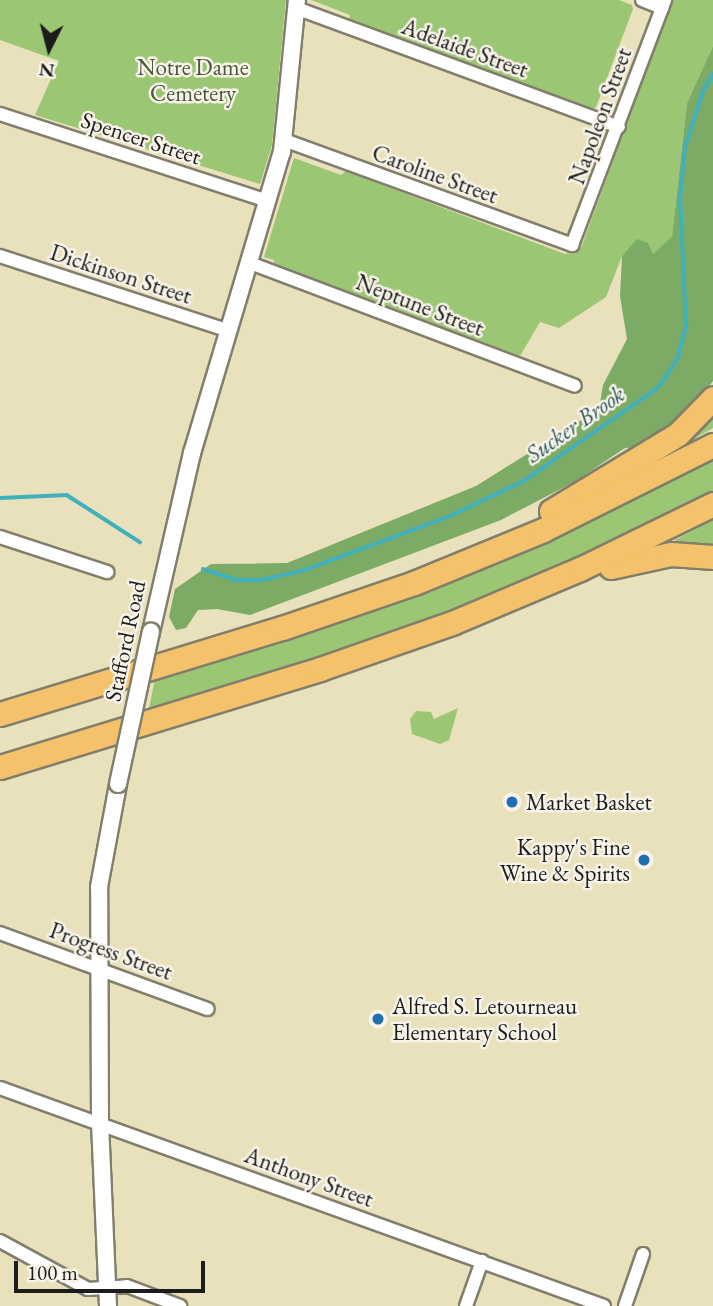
<!DOCTYPE html>
<html>
<head>
<meta charset="utf-8">
<style>
  body { margin:0 }
  #map { position:relative; width:713px; height:1306px; overflow:hidden; background:#e9e0bc; font-family:"EB Garamond",serif }
  div>[style] { position:absolute }
  [style*='--x'] { left:calc(var(--x)*1px); top:calc(var(--y)*1px); width:calc(var(--w)*1px); rotate:calc(var(--a)*1deg) }
  .green>* { inset:0; background:#9bc673 }
  .forest>* { inset:0; background:#7cab65 }
  .stream>* { height:3.5px; margin:-1.75px; padding:0 1.75px; transform-origin:1.75px; border-radius:1.75px; background:#41b0bd }
  .roads { filter:drop-shadow(2px 0 #827e6c) drop-shadow(-2px 0 #827e6c) drop-shadow(0 2px #827e6c) drop-shadow(0 -2px #827e6c) }
  .minor>* { height:12px; margin:-6px; padding:0 6px; transform-origin:6px; border-radius:6px; background:#fff }
  .tertiary>* { height:16px; margin:-8px; padding:0 8px; transform-origin:8px; border-radius:8px; background:#fff }
  .motorway>* { height:23px; margin:-11.5px; padding:0 11.5px; transform-origin:11.5px; border-radius:11.5px; background:#f3c26a }
  .bridges { filter:drop-shadow(2px 0 #827e6c) drop-shadow(-2px 0 #827e6c) drop-shadow(0 2px #827e6c) drop-shadow(0 -2px #827e6c) }
  .tertiary-bridge>* { height:16px; margin:-8px; padding:0 8px; transform-origin:8px; border-radius:8px; background:#fff }
  .dots>* { width:19px; height:19px; translate:-50% -50%; box-sizing:border-box; border:4px solid #f7f3e8; border-radius:50% }
  span { translate:-50% -50%; white-space:nowrap; text-align:center; line-height:1.15; -webkit-text-stroke:5px #f7f3e8; paint-order:stroke }
  .street-label { font-size:23px; color:#1c1c1c }
  .park-label { font-size:23px; color:#48583a }
  .poi-label { font-size:23px; color:#1c1c1c }
  .left { translate:0 -50%; text-align:left }
  .right { translate:-100% -50%; text-align:right }
  .water-label { font-size:24px; color:#2b575c; font-style:italic }
  .north { position:absolute; left:14px; top:14px; width:70px; height:70px; -webkit-text-stroke:5px #f7f3e8; paint-order:stroke; rotate:186deg; font-size:19px; font-weight:700; line-height:28px; text-align:center; color:#1c1c1c }
  .north::after { content:''; display:block; margin:auto; width:24px; height:32px; background:#1c1c1c; clip-path:polygon(50% 0,100% 100%,50% 72%,0 100%) }
  .scale { position:absolute; left:14px; top:1261px; width:191px; height:32px; box-sizing:border-box; border:4px solid #1c1c1c; border-top:0; padding-left:9px; font-size:21px; line-height:24px; white-space:nowrap; color:#1c1c1c; -webkit-text-stroke:5px #f7f3e8; paint-order:stroke }
</style>
</head>
<body>
<div id="map">
  <div class="green">
    <i style="clip-path:polygon(0 0,286px 0,272px 145px,260px 184px,35px 115px,59px 61px,0 40px)"></i>
    <i style="clip-path:polygon(311px 0,619px 0,632px 5px,633px 9px,596px 107px,592px 110px,349px 19px,350px 15px)"></i>
    <i style="clip-path:polygon(672px 0,713px 0,713px 46px,687px 103px,672px 236px,653px 254px,637px 240px,622px 256px,606px 297px,559px 328px,540px 322px,520px 356px,274px 264px,274px 260px,264px 257px,294px 158px,341px 175px,346px 171px,565px 254px,574px 253px,581px 248px)"></i>
    <i style="clip-path:polygon(713px 408px,713px 428px,683px 445px,680px 440px)"></i>
    <i style="clip-path:polygon(713px 454px,713px 494px,678px 513px,455px 613px,148px 713px,156px 674px)"></i>
    <i style="clip-path:polygon(713px 520px,713px 550px,676px 546px,675px 540px)"></i>
    <i style="clip-path:polygon(458px 708px,449px 740px,440px 744px,412px 734px,410px 719px,416px 711px,431px 712px,434px 719px)"></i>
  </div>
  <div class="forest">
    <i style="clip-path:polygon(713px 46px,713px 381px,686px 418px,644px 447px,625px 448px,574px 482px,501px 520px,250px 615px,217px 609px,198px 610px,186px 628px,176px 630px,169px 617px,175px 589px,211px 564px,287px 563px,476px 486px,599px 409px,603px 385px,627px 339px,620px 296px,622px 256px,637px 239px,648px 243px,653px 254px,672px 236px,687px 103px)"></i>
  </div>
  <div class="stream">
    <i style="--x:0;--y:498;--w:67;--a:-2.6"></i>
    <i style="--x:67;--y:495;--w:87;--a:32.8"></i>
    <i style="--x:203;--y:569;--w:36;--a:18"></i>
    <i style="--x:237;--y:580;--w:25;--a:0"></i>
    <i style="--x:262;--y:580;--w:44;--a:-13.1"></i>
    <i style="--x:305;--y:570;--w:155;--a:-20.4"></i>
    <i style="--x:450;--y:516;--w:82;--a:-25.3"></i>
    <i style="--x:524;--y:481;--w:163;--a:-34.8"></i>
    <i style="--x:658;--y:388;--w:36;--a:-56"></i>
    <i style="--x:678;--y:358;--w:34;--a:-76"></i>
    <i style="--x:686;--y:325;--w:125;--a:-92.7"></i>
    <i style="--x:680;--y:200;--w:53;--a:-84.6"></i>
    <i style="--x:685;--y:147;--w:61;--a:-71.9"></i>
    <i style="--x:704;--y:89;--w:17;--a:-59"></i>
  </div>
  <div class="roads">
    <div class="minor">
      <i style="--x:642;--y:0;--w:22;--a:22"></i>
      <i style="--x:296;--y:8;--w:344;--a:20.2"></i>
      <i style="--x:0;--y:114;--w:282;--a:18"></i>
      <i style="--x:284;--y:140;--w:307;--a:20"></i>
      <i style="--x:572;--y:245;--w:262;--a:-69.2"></i>
      <i style="--x:0;--y:256;--w:241;--a:18.1"></i>
      <i style="--x:250;--y:263;--w:347;--a:20.7"></i>
      <i style="--x:0;--y:537;--w:113;--a:18.1"></i>
      <i style="--x:0;--y:933;--w:221;--a:20.1"></i>
      <i style="--x:0;--y:1088;--w:642;--a:19.85"></i>
      <i style="--x:0;--y:1241;--w:100;--a:28.6"></i>
      <i style="--x:88;--y:1289;--w:39;--a:-4"></i>
      <i style="--x:127;--y:1286;--w:57;--a:20.7"></i>
      <i style="--x:466;--y:1306;--w:48;--a:-70.4"></i>
      <i style="--x:625;--y:1306;--w:55;--a:-70.9"></i>
    </div>
    <div class="tertiary">
      <i style="--x:151;--y:632;--w:184;--a:-77.1"></i>
      <i style="--x:192;--y:453;--w:314;--a:-73.4"></i>
      <i style="--x:282;--y:152;--w:153;--a:-84.4"></i>
      <i style="--x:108;--y:1306;--w:182;--a:-92.5"></i>
      <i style="--x:100;--y:1124;--w:237;--a:-90.2"></i>
      <i style="--x:99;--y:887;--w:105;--a:-79.5"></i>
    </div>
    <div class="motorway">
      <i style="--x:551;--y:511;--w:149;--a:-31.2"></i>
      <i style="--x:678;--y:434;--w:50;--a:-45.8"></i>
      <i style="--x:611;--y:567;--w:61;--a:-12.2"></i>
      <i style="--x:671;--y:554;--w:42;--a:4.1"></i>
      <i style="--x:0;--y:714;--w:295;--a:-17"></i>
      <i style="--x:282;--y:628;--w:139;--a:-18.8"></i>
      <i style="--x:414;--y:583;--w:139;--a:-22.3"></i>
      <i style="--x:543;--y:530;--w:190;--a:-26.6"></i>
      <i style="--x:0;--y:767;--w:335;--a:-17"></i>
      <i style="--x:320;--y:669;--w:140;--a:-19.2"></i>
      <i style="--x:452;--y:623;--w:139;--a:-22.9"></i>
      <i style="--x:580;--y:569;--w:148;--a:-26"></i>
    </div>
  </div>
  <div class="bridges">
    <div class="tertiary-bridge">
      <i style="--x:118;--y:784;--w:156;--a:-77.8"></i>
    </div>
  </div>
  <div class="dots">
    <i style="left:512px;top:802px;background:#1f6fb2"></i>
    <i style="left:644px;top:860px;background:#1f6fb2"></i>
    <i style="left:378px;top:1019px;background:#1f6fb2"></i>
  </div>
  <div class="street-label">
    <span style="left:465px;top:48px;rotate:20deg">Adelaide Street</span>
    <span style="left:600px;top:116px;rotate:-70deg">Napoleon Street</span>
    <span style="left:141px;top:138px;rotate:18deg">Spencer Street</span>
    <span style="left:435px;top:174px;rotate:20deg">Caroline Street</span>
    <span style="left:121px;top:274px;rotate:18deg">Dickinson Street</span>
    <span style="left:420px;top:305px;rotate:21deg">Neptune Street</span>
    <span style="left:125px;top:641px;rotate:-78deg">Stafford Road</span>
    <span style="left:111px;top:951px;rotate:20deg">Progress Street</span>
    <span style="left:309px;top:1177px;rotate:20deg">Anthony Street</span>
  </div>
  <div class="park-label">
    <span style="left:193px;top:80px">Notre Dame<br>Cemetery</span>
  </div>
  <div class="poi-label">
    <span class="left" style="left:526px;top:802px">Market Basket</span>
    <span class="right" style="left:630px;top:860px">Kappy's Fine<br>Wine &amp; Spirits</span>
    <span class="left" style="left:392px;top:1019px">Alfred S. Letourneau<br>Elementary School</span>
  </div>
  <div class="water-label">
    <span style="left:575px;top:424px;rotate:-35deg">Sucker Brook</span>
  </div>
  <div class="north">N</div>
  <div class="scale">100 m</div>
</div>
</body>
</html>
